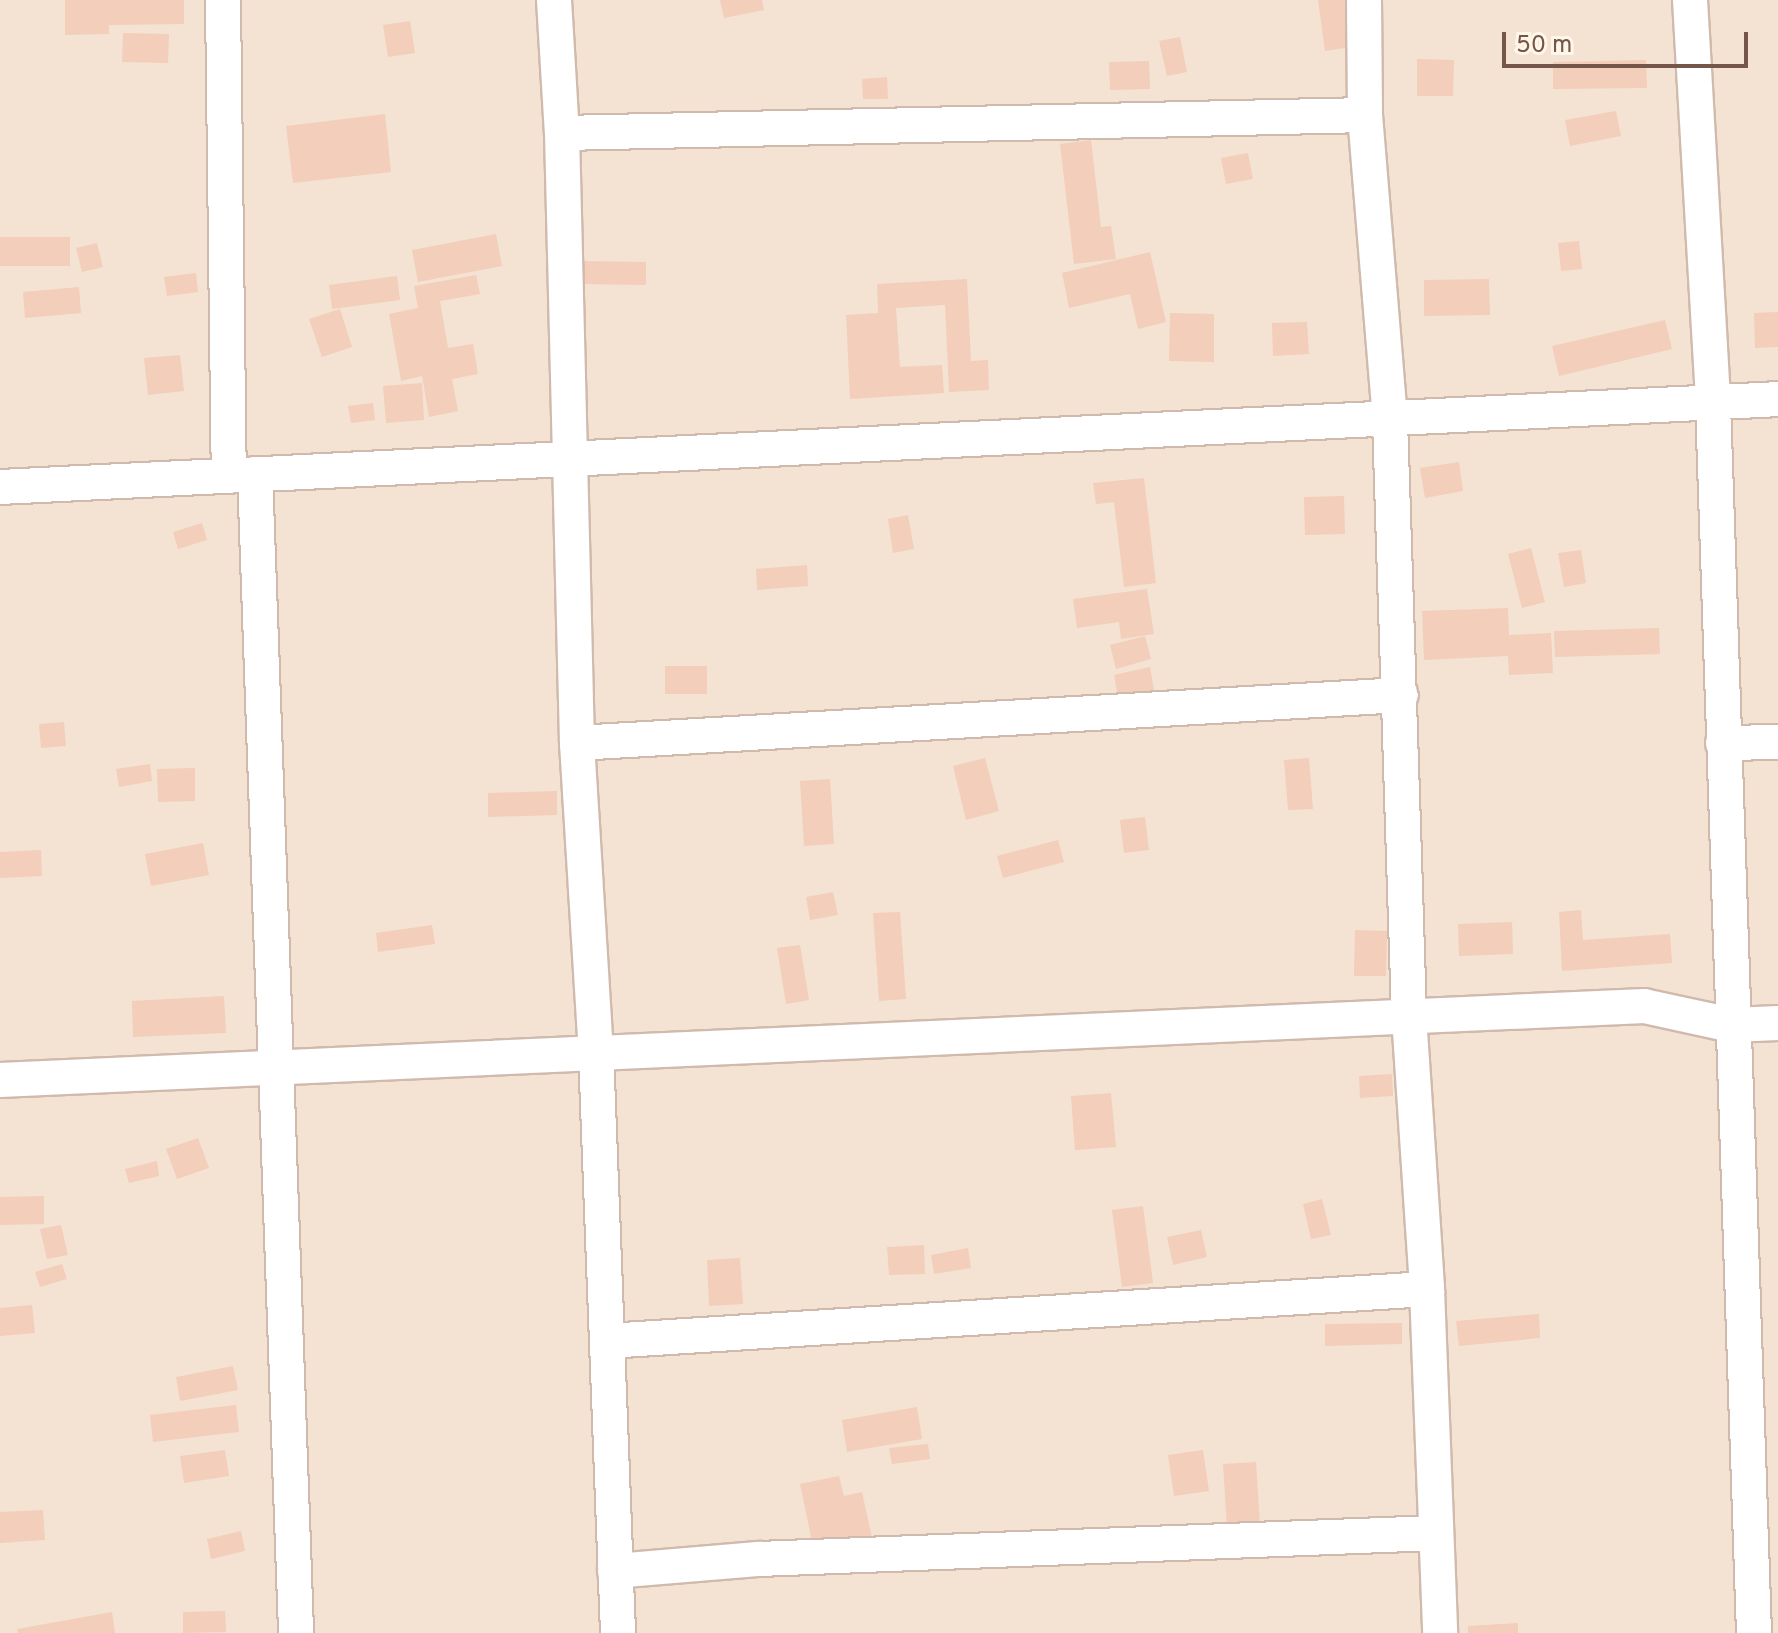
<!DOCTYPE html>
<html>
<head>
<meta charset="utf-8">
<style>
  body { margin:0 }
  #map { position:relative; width:1778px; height:1633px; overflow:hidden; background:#fcf1e4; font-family:Overpass,sans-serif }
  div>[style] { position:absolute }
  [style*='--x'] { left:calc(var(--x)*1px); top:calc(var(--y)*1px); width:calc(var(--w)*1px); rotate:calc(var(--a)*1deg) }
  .residential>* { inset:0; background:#f4e3d2 }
  .building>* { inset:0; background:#f2cebb }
  .roads { filter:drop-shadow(2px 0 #d0baad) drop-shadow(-2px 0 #d0baad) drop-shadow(0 2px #d0baad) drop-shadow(0 -2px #d0baad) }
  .minor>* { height:34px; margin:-17px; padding:0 17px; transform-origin:17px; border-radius:17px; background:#fff }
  span { translate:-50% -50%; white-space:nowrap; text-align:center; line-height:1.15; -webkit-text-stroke:7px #fff6ea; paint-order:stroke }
  .scale { position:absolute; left:1502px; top:32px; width:246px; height:36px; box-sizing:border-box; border:4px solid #755649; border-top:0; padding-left:10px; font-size:24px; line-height:28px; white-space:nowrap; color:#755649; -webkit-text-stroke:6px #fff6ea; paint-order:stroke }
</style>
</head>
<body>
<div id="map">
  <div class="residential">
    <i style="clip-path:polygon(0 0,1778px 0,1778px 1633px,0 1633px)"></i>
  </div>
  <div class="building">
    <i style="clip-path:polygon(65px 0,184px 0,184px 24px,109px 25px,109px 34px,65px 35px)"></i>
    <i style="clip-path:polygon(720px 0,762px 0,764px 10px,724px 18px)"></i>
    <i style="clip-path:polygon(1318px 0,1346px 0,1352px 47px,1325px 51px)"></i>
    <i style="clip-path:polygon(410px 21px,415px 53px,388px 57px,383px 25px)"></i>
    <i style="clip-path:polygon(123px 33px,169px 34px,168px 63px,122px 62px)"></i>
    <i style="clip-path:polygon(1180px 37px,1187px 72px,1167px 76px,1159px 41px)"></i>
    <i style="clip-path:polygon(1417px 59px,1454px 60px,1453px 96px,1417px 96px)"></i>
    <i style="clip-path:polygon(1646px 60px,1647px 88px,1553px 89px,1553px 62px)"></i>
    <i style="clip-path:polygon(1149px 61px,1150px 89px,1110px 90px,1109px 62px)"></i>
    <i style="clip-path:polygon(887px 77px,888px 99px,863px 99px,862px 79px)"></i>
    <i style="clip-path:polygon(1616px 111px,1621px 136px,1570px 146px,1565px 120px)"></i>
    <i style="clip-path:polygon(385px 114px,391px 172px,293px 183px,286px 126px)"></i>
    <i style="clip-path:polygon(1091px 140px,1101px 227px,1111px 226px,1116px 259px,1074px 264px,1060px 144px)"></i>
    <i style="clip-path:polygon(1248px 153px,1253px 179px,1226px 184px,1221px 158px)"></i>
    <i style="clip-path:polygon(496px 234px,502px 266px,418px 282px,412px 250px)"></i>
    <i style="clip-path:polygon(0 237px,70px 237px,70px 266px,0 266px)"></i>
    <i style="clip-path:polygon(1579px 241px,1582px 269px,1561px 271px,1558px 243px)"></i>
    <i style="clip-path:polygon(97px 243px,103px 267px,82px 272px,76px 248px)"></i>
    <i style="clip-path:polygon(1150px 252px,1166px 322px,1138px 329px,1130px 294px,1069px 308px,1062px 273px)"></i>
    <i style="clip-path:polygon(579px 261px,646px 262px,646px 285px,579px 284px)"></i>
    <i style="clip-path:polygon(196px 273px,198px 292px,167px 296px,164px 277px)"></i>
    <i style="clip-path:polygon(476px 275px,480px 294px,440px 301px,448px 348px,473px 344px,478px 374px,452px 379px,458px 411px,429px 417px,422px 376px,401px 381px,389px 314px,418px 308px,414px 286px)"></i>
    <i style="clip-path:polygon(397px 276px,400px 300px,332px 309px,329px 285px)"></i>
    <i style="clip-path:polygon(967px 279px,971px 361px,988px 360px,989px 390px,949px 392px,945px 305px,896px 308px,900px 367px,942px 365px,944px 393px,850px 399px,846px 315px,878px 313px,877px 284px)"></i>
    <i style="clip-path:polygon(1489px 279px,1490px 315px,1424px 316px,1424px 280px)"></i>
    <i style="clip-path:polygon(79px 287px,81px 313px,25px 318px,23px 292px)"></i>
    <i style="clip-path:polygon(340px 309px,352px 347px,322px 357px,309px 319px)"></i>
    <i style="clip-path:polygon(1778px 312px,1778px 347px,1755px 348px,1754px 313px)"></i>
    <i style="clip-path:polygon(1170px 313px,1214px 314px,1214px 362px,1169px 361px)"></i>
    <i style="clip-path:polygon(1665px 320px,1672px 349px,1559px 376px,1552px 346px)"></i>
    <i style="clip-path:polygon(1307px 322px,1309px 354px,1273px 356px,1272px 323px)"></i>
    <i style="clip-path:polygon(180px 355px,184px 391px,148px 395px,144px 358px)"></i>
    <i style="clip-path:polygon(422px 383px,424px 420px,386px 423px,383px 386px)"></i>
    <i style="clip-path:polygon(373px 403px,375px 420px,351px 423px,348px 406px)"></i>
    <i style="clip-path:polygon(1459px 462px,1463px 491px,1425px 498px,1420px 468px)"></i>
    <i style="clip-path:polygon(1144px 478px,1156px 583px,1124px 587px,1114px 502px,1096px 504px,1093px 483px)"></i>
    <i style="clip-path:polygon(1344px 496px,1345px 534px,1305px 535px,1304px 497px)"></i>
    <i style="clip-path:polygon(908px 515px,914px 549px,893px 553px,888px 519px)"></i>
    <i style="clip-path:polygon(202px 523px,207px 540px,178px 549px,173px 532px)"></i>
    <i style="clip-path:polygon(1531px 548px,1545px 602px,1522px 608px,1508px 554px)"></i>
    <i style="clip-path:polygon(1581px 550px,1586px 583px,1564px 587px,1558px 553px)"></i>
    <i style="clip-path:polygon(807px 565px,808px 586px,757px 590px,756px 569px)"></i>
    <i style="clip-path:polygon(1147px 589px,1154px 634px,1121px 639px,1119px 622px,1077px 628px,1073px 599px)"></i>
    <i style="clip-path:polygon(1508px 608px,1509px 635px,1551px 633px,1553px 673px,1509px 675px,1508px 656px,1424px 660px,1422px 611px)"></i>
    <i style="clip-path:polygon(1659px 628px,1660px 654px,1555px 657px,1554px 631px)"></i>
    <i style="clip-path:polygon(1145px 636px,1151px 659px,1116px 669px,1110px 645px)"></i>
    <i style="clip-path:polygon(665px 666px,707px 666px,707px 694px,665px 694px)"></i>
    <i style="clip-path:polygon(1150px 667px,1154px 690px,1118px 697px,1114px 675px)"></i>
    <i style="clip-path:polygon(64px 722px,66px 746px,41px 748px,39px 724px)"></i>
    <i style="clip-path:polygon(985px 758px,999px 811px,966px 820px,953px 766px)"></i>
    <i style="clip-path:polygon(1309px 758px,1313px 809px,1288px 810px,1284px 760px)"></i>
    <i style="clip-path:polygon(150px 764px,152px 781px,119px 787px,116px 769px)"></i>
    <i style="clip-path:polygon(195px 768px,195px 801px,158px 802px,157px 769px)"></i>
    <i style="clip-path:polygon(830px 779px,834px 844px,804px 846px,800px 781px)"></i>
    <i style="clip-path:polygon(557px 791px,557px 815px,488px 817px,488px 793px)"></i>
    <i style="clip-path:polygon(1145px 817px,1149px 850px,1124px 853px,1120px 820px)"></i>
    <i style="clip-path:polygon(1058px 840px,1064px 862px,1003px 878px,997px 856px)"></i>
    <i style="clip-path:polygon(203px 843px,209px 875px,151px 886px,145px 854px)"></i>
    <i style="clip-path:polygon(41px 850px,42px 876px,0 878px,0 852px)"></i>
    <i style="clip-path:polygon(833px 892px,838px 915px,810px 920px,806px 897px)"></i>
    <i style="clip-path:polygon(1581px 910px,1583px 940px,1670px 934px,1672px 963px,1562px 971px,1559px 912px)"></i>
    <i style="clip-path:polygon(900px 912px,906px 999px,879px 1001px,873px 913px)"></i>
    <i style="clip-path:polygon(1512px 922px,1513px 954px,1459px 956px,1458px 924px)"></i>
    <i style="clip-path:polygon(432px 925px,435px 944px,378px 952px,376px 933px)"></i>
    <i style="clip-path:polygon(1355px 930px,1387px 931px,1386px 976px,1354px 976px)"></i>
    <i style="clip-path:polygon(800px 945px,809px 1000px,786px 1004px,777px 948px)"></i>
    <i style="clip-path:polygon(224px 996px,226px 1033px,133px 1037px,132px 1001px)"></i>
    <i style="clip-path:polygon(1392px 1074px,1393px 1096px,1360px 1098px,1359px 1076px)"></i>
    <i style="clip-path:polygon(1111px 1093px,1116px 1147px,1075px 1150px,1071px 1096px)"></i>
    <i style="clip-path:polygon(198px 1138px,209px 1168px,177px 1179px,166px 1149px)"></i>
    <i style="clip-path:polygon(157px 1161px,159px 1176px,129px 1183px,125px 1169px)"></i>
    <i style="clip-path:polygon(44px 1196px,44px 1224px,0 1225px,0 1197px)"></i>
    <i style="clip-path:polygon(1322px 1199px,1331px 1235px,1311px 1239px,1303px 1204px)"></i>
    <i style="clip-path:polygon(1143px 1206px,1153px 1283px,1122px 1287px,1112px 1210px)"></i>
    <i style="clip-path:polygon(61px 1225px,68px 1255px,47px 1259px,40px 1229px)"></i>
    <i style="clip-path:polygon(1201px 1230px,1207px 1257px,1173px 1265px,1167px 1237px)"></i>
    <i style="clip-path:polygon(924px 1245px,925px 1274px,889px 1275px,887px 1247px)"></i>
    <i style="clip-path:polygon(968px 1248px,971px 1268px,934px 1274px,931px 1255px)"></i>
    <i style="clip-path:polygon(740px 1258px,743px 1304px,709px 1306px,707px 1260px)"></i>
    <i style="clip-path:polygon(62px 1264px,67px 1279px,40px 1287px,35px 1272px)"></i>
    <i style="clip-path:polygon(32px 1305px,35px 1333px,0 1336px,0 1308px)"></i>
    <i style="clip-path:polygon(1539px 1314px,1540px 1338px,1459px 1346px,1456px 1321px)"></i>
    <i style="clip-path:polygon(1402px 1323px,1402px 1344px,1325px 1346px,1325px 1324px)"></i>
    <i style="clip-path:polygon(233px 1366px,238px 1390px,180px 1401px,176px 1377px)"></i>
    <i style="clip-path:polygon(236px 1405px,239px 1432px,153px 1442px,150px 1415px)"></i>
    <i style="clip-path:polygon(917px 1407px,922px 1439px,847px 1452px,842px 1420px)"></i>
    <i style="clip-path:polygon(928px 1444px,930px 1459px,892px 1464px,889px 1448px)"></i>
    <i style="clip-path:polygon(225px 1450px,229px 1476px,184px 1483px,180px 1456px)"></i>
    <i style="clip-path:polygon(1203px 1450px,1209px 1491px,1174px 1496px,1168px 1455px)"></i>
    <i style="clip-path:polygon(1256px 1462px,1260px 1525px,1227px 1528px,1223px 1464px)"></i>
    <i style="clip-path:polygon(839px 1476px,844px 1496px,862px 1492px,872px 1538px,814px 1551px,800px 1484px)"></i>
    <i style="clip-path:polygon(43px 1510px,45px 1540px,0 1543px,0 1512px)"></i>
    <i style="clip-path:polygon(241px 1531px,245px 1551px,211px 1559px,207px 1539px)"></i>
    <i style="clip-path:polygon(225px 1611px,226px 1632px,183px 1633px,183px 1612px)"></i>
    <i style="clip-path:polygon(112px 1612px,115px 1633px,18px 1633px,17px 1629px)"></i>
    <i style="clip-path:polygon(1518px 1623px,1518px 1633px,1468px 1633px,1468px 1626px)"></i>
  </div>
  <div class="roads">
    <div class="minor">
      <i style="--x:223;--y:0;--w:476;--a:89.3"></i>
      <i style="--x:554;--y:0;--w:133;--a:86.6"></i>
      <i style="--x:562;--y:133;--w:610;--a:88.59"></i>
      <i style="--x:577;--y:743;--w:310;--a:86.5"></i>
      <i style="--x:596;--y:1052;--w:581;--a:87.83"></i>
      <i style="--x:1364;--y:0;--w:115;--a:89.5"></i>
      <i style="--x:1365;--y:115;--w:306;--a:85.3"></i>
      <i style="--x:1390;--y:420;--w:596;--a:88.17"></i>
      <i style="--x:1409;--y:1016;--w:274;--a:86.2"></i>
      <i style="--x:1427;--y:1289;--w:344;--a:87.8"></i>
      <i style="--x:1690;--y:0;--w:405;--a:86.7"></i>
      <i style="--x:1713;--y:404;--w:1230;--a:88.09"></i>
      <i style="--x:562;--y:133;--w:803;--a:-1.28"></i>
      <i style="--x:255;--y:474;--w:1160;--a:87.97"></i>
      <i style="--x:0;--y:487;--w:1780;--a:-2.83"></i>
      <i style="--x:577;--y:743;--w:825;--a:-3.33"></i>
      <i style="--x:1723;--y:743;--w:55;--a:-1"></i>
      <i style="--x:0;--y:1080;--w:1646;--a:-2.58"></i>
      <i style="--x:1644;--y:1006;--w:90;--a:12.2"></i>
      <i style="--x:1732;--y:1025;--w:46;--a:-2.5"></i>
      <i style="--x:607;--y:1341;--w:822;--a:-3.63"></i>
      <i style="--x:615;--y:1571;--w:144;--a:-4.8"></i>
      <i style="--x:759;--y:1559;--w:677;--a:-2.2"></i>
    </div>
  </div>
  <div class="scale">50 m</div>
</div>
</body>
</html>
